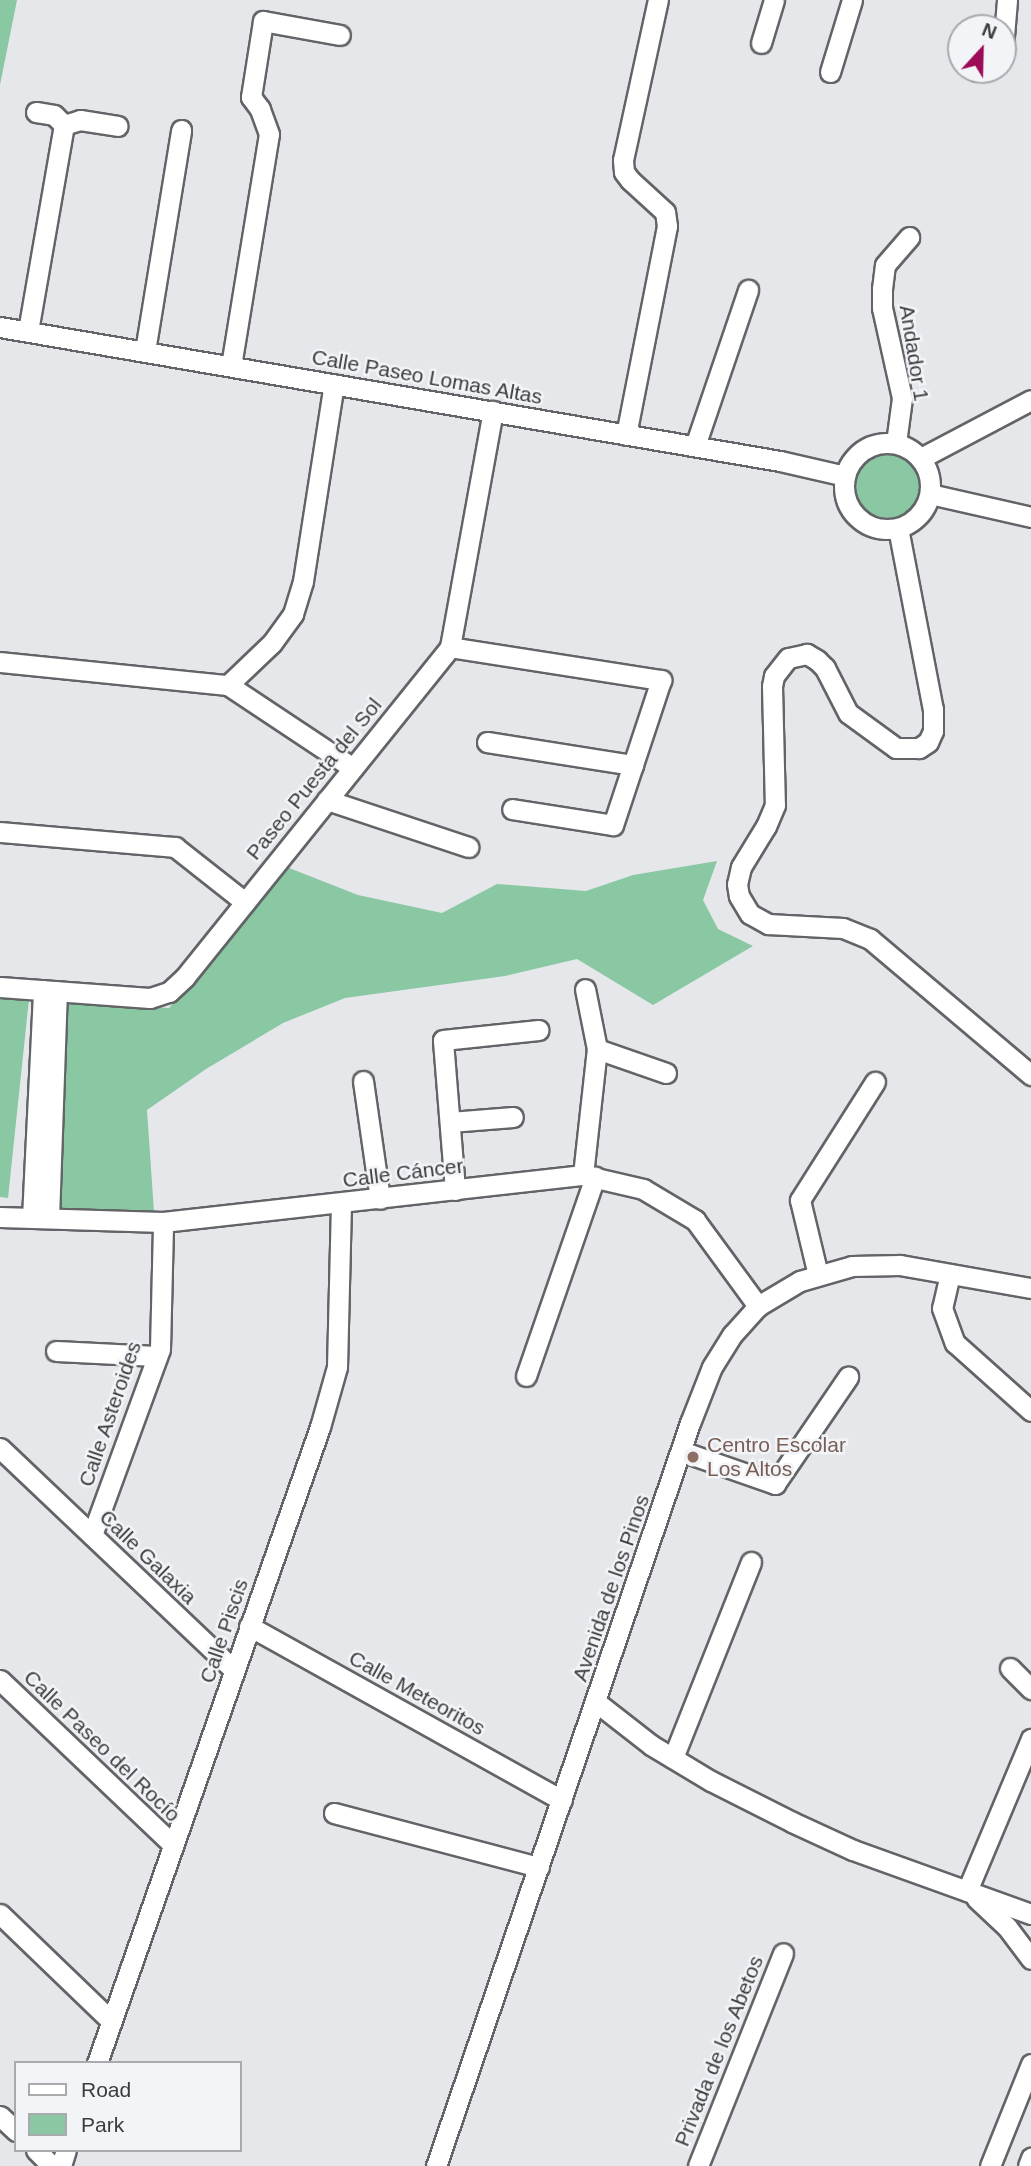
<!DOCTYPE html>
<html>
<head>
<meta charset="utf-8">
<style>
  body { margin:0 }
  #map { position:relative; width:1031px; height:2166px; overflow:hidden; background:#e5e7eb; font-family:Arial,sans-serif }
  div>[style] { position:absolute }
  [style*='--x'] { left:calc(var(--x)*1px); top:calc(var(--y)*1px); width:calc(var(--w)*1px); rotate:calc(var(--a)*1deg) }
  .green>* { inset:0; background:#89c8a3 }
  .round { border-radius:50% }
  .roads { filter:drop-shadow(2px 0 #626467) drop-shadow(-2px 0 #626467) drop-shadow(0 2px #626467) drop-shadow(0 -2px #626467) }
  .minor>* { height:19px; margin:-9.5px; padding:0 9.5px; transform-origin:9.5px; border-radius:9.5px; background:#fff }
  .minor>.ring { margin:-9.5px; padding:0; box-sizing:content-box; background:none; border:19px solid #fff; border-radius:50% }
  .dots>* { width:19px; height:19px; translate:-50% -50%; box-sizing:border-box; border:4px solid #f2f4f8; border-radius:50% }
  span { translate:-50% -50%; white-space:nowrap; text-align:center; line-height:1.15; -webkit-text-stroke:5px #f2f4f8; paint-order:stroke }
  .street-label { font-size:21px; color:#3b3c3e }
  .education-label { font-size:21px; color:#785e54 }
  .left { translate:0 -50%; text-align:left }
  .legend { position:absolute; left:14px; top:2061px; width:228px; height:91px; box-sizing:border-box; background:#f2f4f8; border:2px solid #a9aaae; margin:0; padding:9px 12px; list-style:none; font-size:21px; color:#3b3c3e }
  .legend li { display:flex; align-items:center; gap:14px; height:35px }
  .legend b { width:35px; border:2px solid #a9aaae }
  .north { position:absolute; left:947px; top:14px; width:70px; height:70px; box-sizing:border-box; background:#f2f4f8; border:2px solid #a9aaae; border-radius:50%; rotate:22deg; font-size:19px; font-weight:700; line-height:28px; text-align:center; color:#3b3c3e }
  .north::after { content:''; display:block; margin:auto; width:24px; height:32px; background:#9d0a55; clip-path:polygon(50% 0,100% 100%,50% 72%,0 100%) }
</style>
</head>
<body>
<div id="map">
  <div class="green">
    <i style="clip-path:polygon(0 0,17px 0,0 85px)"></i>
    <i class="round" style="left:856px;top:454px;width:64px;height:64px"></i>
    <i style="clip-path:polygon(717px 861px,703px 900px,718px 929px,753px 946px,653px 1005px,577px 959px,505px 976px,345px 998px,283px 1023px,206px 1069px,147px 1110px,154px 1212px,58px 1209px,65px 1000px,169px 1008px,284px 866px,358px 895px,442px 913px,497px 884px,586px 891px,633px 875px)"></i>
    <i style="clip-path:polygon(0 998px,29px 999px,8px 1198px,0 1197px)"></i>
  </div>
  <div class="roads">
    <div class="minor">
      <i style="--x:761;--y:43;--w:45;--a:-73.2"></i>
      <i style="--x:1003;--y:48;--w:48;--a:-85.2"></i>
      <i style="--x:977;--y:71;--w:1;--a:-45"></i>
      <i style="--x:830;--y:72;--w:75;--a:-73"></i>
      <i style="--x:36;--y:112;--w:18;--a:9"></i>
      <i style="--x:54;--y:115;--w:14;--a:45"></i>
      <i style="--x:64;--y:125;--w:17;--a:-17"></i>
      <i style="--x:80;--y:120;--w:38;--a:9"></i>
      <i style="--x:0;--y:327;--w:791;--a:9.75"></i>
      <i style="--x:780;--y:461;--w:67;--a:13"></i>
      <i style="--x:28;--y:331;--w:209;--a:-80.1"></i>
      <i style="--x:145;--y:351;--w:224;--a:-80.7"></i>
      <i style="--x:231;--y:366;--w:235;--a:-80.7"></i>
      <i style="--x:269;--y:134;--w:27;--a:-110"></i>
      <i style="--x:260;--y:109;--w:15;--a:-127"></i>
      <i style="--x:251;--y:97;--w:77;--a:-81"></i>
      <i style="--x:263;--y:21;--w:78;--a:10.3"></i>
      <i style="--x:626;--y:435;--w:213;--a:-78.9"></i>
      <i style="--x:667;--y:226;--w:14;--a:-98"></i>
      <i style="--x:665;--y:212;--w:47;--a:-137.6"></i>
      <i style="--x:630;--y:180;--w:10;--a:-127"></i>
      <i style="--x:624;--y:172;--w:12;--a:-95"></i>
      <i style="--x:623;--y:160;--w:164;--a:-77.7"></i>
      <i class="ring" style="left:844px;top:443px;width:67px;height:67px"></i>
      <i style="--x:896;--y:443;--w:45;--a:-82.4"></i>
      <i style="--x:902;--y:398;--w:92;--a:-102.5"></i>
      <i style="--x:882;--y:308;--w:19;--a:-90"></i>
      <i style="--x:882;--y:289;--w:24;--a:-83"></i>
      <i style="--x:885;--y:265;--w:37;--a:-49"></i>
      <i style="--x:695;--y:446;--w:165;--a:-71.2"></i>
      <i style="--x:921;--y:458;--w:124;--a:-27.8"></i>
      <i style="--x:930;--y:494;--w:104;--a:12.8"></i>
      <i style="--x:898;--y:528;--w:184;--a:79.1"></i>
      <i style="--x:933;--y:709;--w:22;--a:90"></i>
      <i style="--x:933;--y:731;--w:12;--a:114"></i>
      <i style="--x:928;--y:742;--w:11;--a:146"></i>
      <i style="--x:919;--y:748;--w:23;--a:180"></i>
      <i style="--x:896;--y:748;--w:59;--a:-143.9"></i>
      <i style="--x:848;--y:713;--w:51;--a:-117.1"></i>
      <i style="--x:825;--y:668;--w:11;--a:-135"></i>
      <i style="--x:817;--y:660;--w:12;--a:-149"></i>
      <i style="--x:807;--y:654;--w:19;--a:168"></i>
      <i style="--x:788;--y:658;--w:23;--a:128"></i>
      <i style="--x:774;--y:676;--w:10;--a:101"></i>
      <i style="--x:772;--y:686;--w:119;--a:88.6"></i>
      <i style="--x:775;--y:805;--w:23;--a:113"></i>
      <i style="--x:766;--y:826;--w:48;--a:121.4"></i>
      <i style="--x:741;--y:867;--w:17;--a:103"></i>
      <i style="--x:737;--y:884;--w:12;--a:81"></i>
      <i style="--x:739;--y:896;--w:21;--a:59"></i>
      <i style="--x:750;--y:914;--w:21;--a:29"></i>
      <i style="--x:768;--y:924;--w:75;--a:3.1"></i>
      <i style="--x:843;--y:928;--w:29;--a:22"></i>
      <i style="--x:870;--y:939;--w:211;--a:40.2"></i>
      <i style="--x:450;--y:647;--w:214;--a:8.9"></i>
      <i style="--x:661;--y:680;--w:153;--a:108.3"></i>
      <i style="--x:613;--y:825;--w:102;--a:-171"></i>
      <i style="--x:0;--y:662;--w:229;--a:5.8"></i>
      <i style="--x:228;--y:685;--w:150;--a:33.6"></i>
      <i style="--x:228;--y:685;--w:61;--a:-43.7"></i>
      <i style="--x:272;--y:643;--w:36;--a:-54"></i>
      <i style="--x:293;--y:614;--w:34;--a:-73"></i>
      <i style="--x:303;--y:581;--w:199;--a:-81.1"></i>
      <i style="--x:487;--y:742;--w:148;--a:9"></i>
      <i style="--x:327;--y:800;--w:149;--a:18.4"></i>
      <i style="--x:0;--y:832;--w:176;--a:4.9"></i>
      <i style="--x:175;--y:847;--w:89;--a:38.2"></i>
      <i style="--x:0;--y:987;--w:150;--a:4.2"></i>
      <i style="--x:150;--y:998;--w:20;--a:-18"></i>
      <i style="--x:169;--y:992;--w:22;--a:-43"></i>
      <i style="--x:185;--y:977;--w:423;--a:-51.2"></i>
      <i style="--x:450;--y:647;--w:240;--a:-79.7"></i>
      <i style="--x:597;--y:1049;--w:73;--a:19.2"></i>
      <i style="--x:363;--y:1081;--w:119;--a:81.8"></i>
      <i style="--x:450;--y:1122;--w:63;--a:-4.5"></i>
      <i style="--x:583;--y:1175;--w:127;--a:-83.7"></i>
      <i style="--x:597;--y:1049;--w:61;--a:-101.3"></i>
      <i style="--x:455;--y:1190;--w:150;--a:-94.6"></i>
      <i style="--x:443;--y:1040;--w:96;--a:-6"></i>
      <i style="--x:0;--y:1217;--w:163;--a:1.8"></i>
      <i style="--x:163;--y:1222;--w:423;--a:-6.4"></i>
      <i style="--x:583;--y:1175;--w:62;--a:13.1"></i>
      <i style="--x:643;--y:1189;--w:61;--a:30.8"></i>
      <i style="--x:695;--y:1220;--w:107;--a:53.8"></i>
      <i style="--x:32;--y:1218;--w:228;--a:-87.2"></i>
      <i style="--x:49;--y:1218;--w:227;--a:-88"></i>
      <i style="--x:950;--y:1274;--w:35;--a:103"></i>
      <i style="--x:942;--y:1308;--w:37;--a:70"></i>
      <i style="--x:955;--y:1343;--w:102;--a:41.8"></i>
      <i style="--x:818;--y:1275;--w:77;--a:-103.5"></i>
      <i style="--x:800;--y:1200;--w:140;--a:-57.6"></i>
      <i style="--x:56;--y:1351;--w:101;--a:2.8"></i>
      <i style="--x:526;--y:1376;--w:211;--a:-70.9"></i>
      <i style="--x:0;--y:1448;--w:323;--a:43.5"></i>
      <i style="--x:681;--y:1451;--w:100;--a:19.3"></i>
      <i style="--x:775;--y:1484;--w:130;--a:-55.7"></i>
      <i style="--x:92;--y:1535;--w:198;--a:-69.9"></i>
      <i style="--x:160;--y:1349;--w:127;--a:-88.6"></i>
      <i style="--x:249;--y:1626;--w:358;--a:29.1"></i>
      <i style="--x:1010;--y:1668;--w:30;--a:45"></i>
      <i style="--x:0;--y:1680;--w:239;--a:43.6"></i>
      <i style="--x:596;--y:1702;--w:70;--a:38"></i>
      <i style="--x:651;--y:1745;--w:70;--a:31"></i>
      <i style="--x:711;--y:1781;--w:91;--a:26.8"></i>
      <i style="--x:792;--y:1822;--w:67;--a:24.7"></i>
      <i style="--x:853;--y:1850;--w:189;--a:19.8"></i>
      <i style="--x:673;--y:1758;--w:211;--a:-68.3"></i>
      <i style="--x:334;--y:1813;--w:212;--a:14.8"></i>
      <i style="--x:967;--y:1891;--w:165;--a:-67.2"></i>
      <i style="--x:976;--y:1898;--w:42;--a:43.1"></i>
      <i style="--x:1007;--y:1927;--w:40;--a:53"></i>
      <i style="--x:0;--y:1914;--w:154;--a:43.9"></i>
      <i style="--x:97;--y:2063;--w:674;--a:-70.68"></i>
      <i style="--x:320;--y:1427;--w:62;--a:-74.2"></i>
      <i style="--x:337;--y:1367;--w:163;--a:-88.6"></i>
      <i style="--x:0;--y:2116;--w:22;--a:43"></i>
      <i style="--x:36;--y:2150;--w:23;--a:45"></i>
      <i style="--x:61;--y:2166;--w:17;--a:-73"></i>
      <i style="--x:436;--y:2166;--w:785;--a:-71.13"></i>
      <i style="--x:690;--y:1423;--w:60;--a:-68.6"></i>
      <i style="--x:712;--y:1367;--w:38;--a:-58"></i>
      <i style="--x:732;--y:1335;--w:39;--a:-48"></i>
      <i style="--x:758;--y:1306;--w:49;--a:-30.8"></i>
      <i style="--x:800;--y:1281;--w:54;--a:-16.1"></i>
      <i style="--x:852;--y:1266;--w:48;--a:-1.2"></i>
      <i style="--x:900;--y:1265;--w:133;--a:10"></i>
      <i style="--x:698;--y:2166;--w:229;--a:-68.2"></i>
      <i style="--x:990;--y:2166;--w:110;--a:-68.1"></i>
      <i style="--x:1028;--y:2166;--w:9;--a:-69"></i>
    </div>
  </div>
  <div class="dots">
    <i style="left:693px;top:1457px;background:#8d6e63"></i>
  </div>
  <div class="street-label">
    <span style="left:914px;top:353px;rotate:81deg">Andador 1</span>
    <span style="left:427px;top:377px;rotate:10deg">Calle Paseo Lomas Altas</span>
    <span style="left:314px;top:779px;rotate:-51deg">Paseo Puesta del Sol</span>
    <span style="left:403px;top:1173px;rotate:-7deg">Calle Cáncer</span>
    <span style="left:110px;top:1414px;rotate:-71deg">Calle Asteroides</span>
    <span style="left:148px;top:1557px;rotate:44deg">Calle Galaxia</span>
    <span style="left:611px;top:1588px;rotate:-71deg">Avenida de los Pinos</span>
    <span style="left:224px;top:1631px;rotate:-71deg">Calle Piscis</span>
    <span style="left:417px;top:1693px;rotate:29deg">Calle Meteoritos</span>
    <span style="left:102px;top:1746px;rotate:44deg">Calle Paseo del Rocío</span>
    <span style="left:719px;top:2051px;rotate:-68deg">Privada de los Abetos</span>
  </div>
  <div class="education-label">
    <span class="left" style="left:707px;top:1457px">Centro Escolar<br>Los Altos</span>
  </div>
  <ul class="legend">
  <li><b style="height:9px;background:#fff"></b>Road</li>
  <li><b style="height:19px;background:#89c8a3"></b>Park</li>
  </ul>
  <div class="north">N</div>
</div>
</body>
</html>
